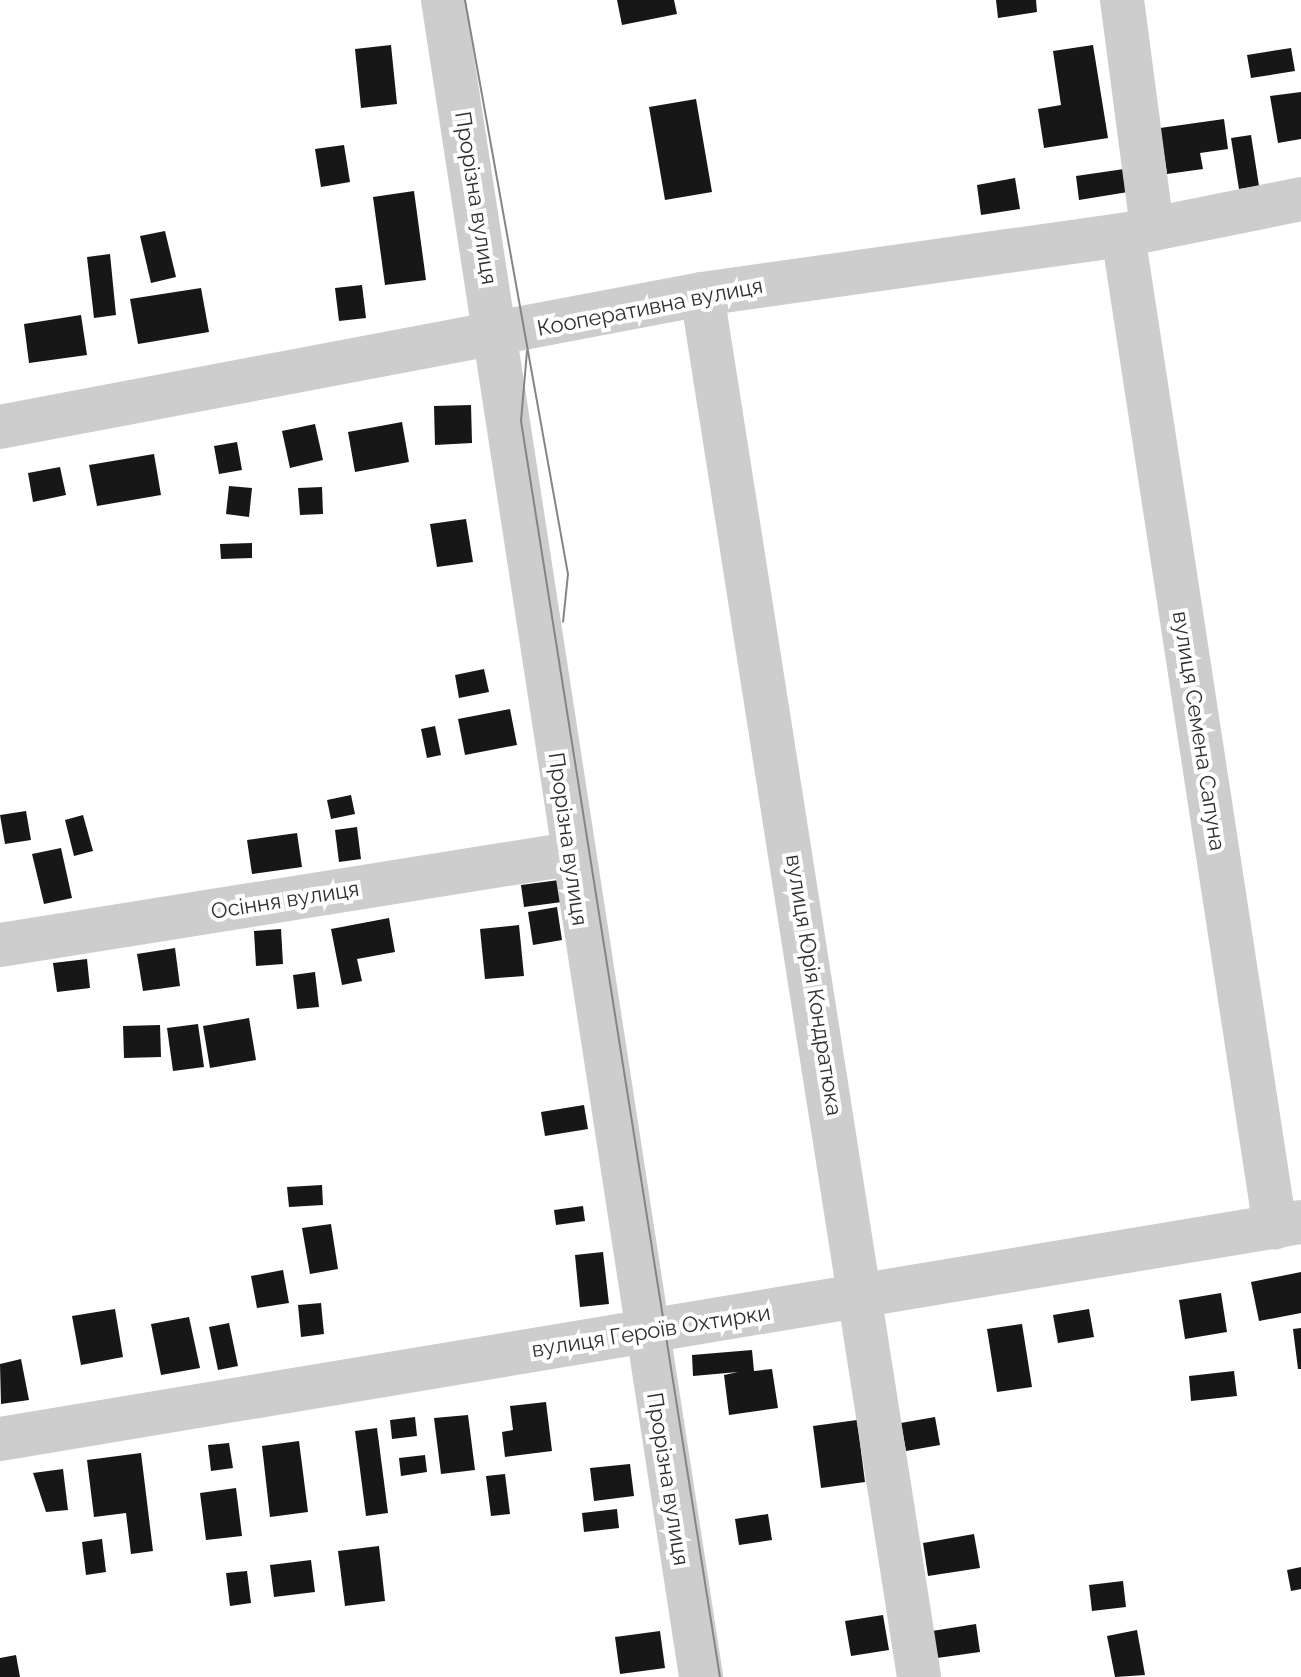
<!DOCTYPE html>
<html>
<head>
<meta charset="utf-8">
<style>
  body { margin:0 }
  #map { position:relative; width:1301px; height:1677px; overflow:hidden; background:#fff; font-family:Raleway,sans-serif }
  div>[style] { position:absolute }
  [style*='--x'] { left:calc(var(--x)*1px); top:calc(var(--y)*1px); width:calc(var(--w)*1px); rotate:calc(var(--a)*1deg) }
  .building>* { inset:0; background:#171717 }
  .minor>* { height:44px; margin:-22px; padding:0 22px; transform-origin:22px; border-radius:22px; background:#cdcdcd }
  .tram>* { height:2px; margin:-1px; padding:0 1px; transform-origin:1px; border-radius:1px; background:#858585 }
  span { translate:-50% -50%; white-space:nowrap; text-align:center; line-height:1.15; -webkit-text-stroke:8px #fff; paint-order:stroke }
  .street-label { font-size:22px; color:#303030 }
</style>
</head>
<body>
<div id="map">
  <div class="building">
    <i style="clip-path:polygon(617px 0,674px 0,677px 14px,622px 25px)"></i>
    <i style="clip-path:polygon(996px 0,1036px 0,1037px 12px,998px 18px)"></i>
    <i style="clip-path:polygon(391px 45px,397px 104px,361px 108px,355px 49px)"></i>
    <i style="clip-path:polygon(1093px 45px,1108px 138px,1044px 148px,1038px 109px,1061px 105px,1053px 51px)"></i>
    <i style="clip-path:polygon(1291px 48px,1295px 71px,1251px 78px,1247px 55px)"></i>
    <i style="clip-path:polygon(1301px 92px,1301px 139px,1278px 143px,1270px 96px)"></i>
    <i style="clip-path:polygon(696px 99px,712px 192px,665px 200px,649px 107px)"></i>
    <i style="clip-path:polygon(1224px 119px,1228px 149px,1200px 153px,1203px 169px,1167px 174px,1160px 128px)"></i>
    <i style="clip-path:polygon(1251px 135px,1259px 186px,1239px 189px,1231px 138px)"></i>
    <i style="clip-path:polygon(344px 145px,350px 182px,321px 187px,315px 149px)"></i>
    <i style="clip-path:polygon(1124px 169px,1128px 192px,1079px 200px,1076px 176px)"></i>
    <i style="clip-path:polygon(1015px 178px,1020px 209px,981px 215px,977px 185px)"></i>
    <i style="clip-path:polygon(414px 191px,426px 280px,385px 285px,373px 197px)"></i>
    <i style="clip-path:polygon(165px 231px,176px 277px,151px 283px,140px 236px)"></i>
    <i style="clip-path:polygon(110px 254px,116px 315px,94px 318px,87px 257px)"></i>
    <i style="clip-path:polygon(362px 285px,366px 318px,339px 321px,335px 288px)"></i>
    <i style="clip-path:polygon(201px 288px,209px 332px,138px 344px,130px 299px)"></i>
    <i style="clip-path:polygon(81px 315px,87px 355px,29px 363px,24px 324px)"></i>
    <i style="clip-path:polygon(471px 405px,472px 443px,435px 445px,434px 406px)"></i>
    <i style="clip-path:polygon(402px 422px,409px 462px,355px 472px,348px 432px)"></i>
    <i style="clip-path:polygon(315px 424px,323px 460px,290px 468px,282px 431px)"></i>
    <i style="clip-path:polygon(237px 442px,242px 470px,219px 474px,214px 446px)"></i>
    <i style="clip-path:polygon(154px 454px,161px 495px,97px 506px,89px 465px)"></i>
    <i style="clip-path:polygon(60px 467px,66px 495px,33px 502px,28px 473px)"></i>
    <i style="clip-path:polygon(229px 486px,252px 488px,249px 517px,226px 514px)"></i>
    <i style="clip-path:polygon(322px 487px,323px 514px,300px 515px,298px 488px)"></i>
    <i style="clip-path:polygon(466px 519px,473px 562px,437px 567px,430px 524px)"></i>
    <i style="clip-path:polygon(252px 543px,252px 558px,221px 559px,220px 544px)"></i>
    <i style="clip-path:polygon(484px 669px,489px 692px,459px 698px,455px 675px)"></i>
    <i style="clip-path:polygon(510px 709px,517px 745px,465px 755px,458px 719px)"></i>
    <i style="clip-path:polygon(435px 726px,441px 755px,427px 758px,421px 729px)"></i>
    <i style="clip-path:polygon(351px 795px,355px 814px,331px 819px,327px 800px)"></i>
    <i style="clip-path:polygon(26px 811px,31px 840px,5px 844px,0 815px)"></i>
    <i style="clip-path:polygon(83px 815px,93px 851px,74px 856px,65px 820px)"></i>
    <i style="clip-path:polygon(357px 827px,361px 859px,339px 862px,335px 830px)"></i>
    <i style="clip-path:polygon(297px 833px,302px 867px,252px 874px,247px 840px)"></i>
    <i style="clip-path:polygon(61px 848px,72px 898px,44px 904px,32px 854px)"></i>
    <i style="clip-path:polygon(559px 880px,562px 902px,524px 907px,521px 885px)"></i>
    <i style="clip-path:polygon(557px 907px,562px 940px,533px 945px,528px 912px)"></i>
    <i style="clip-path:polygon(389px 918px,395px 952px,357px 959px,362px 981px,342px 985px,331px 929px)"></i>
    <i style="clip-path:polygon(519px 925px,524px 976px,485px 979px,480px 929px)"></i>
    <i style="clip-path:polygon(281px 929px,283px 964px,256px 966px,254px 931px)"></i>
    <i style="clip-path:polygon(175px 948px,180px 986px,143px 991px,137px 954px)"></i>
    <i style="clip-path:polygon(87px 959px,90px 988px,57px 992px,53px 963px)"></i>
    <i style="clip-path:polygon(315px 972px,319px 1007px,297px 1009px,293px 975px)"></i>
    <i style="clip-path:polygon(249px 1018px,256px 1060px,210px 1068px,203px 1026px)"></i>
    <i style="clip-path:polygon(198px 1024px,204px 1067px,173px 1071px,167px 1028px)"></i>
    <i style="clip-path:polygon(160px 1025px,161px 1057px,124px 1058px,123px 1026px)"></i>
    <i style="clip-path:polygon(584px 1105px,588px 1129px,545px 1136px,541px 1112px)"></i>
    <i style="clip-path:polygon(322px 1185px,323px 1205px,289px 1207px,287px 1187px)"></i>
    <i style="clip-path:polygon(583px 1206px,585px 1221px,556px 1225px,554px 1210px)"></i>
    <i style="clip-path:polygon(331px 1224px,338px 1269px,310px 1274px,302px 1228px)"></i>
    <i style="clip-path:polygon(603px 1252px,609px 1304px,580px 1307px,575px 1255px)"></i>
    <i style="clip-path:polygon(283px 1270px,289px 1303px,257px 1308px,251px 1276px)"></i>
    <i style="clip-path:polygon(1301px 1272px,1301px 1313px,1259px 1321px,1251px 1282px)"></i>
    <i style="clip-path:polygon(1221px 1293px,1227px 1332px,1185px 1339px,1179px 1300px)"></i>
    <i style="clip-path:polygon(321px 1303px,324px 1334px,301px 1337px,298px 1305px)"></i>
    <i style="clip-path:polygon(115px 1309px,123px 1357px,81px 1365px,72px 1316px)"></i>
    <i style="clip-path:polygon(1089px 1309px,1094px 1337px,1058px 1343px,1053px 1315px)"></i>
    <i style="clip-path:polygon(189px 1317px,200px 1368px,161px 1375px,151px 1324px)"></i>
    <i style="clip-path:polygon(229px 1323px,238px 1366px,218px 1370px,209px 1327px)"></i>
    <i style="clip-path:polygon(1022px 1324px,1032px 1387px,997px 1392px,987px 1329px)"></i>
    <i style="clip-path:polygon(1301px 1328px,1301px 1369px,1298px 1369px,1293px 1329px)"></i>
    <i style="clip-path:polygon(752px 1350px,754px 1371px,772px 1369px,778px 1408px,729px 1415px,724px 1375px,738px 1372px,693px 1376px,692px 1355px)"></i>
    <i style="clip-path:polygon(21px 1359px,29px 1400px,1px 1404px,0 1364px)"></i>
    <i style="clip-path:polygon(1234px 1371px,1237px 1396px,1191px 1401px,1189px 1376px)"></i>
    <i style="clip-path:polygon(546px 1402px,552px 1451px,505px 1457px,502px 1432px,513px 1430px,510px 1406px)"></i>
    <i style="clip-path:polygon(468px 1415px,475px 1470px,441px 1474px,434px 1418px)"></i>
    <i style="clip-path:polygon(415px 1417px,417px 1436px,392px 1439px,390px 1420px)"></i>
    <i style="clip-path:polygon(935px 1417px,940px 1445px,906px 1451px,901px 1423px)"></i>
    <i style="clip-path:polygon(857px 1420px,865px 1482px,821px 1488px,813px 1426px)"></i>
    <i style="clip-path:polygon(377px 1428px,388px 1513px,366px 1516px,355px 1431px)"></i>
    <i style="clip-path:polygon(299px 1441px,308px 1512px,270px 1517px,262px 1446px)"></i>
    <i style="clip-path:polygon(229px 1443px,233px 1468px,211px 1471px,208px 1445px)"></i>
    <i style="clip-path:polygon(141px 1453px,153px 1551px,131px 1554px,126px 1513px,94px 1517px,87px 1460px)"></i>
    <i style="clip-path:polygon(425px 1455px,427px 1472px,401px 1476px,399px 1458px)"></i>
    <i style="clip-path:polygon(630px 1464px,634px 1496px,594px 1501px,590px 1468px)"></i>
    <i style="clip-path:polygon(63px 1469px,68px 1510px,46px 1512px,33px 1473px)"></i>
    <i style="clip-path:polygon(505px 1474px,510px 1514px,491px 1516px,486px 1476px)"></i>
    <i style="clip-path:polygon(236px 1488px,242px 1536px,206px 1540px,200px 1493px)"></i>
    <i style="clip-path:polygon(617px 1509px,619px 1528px,584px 1532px,582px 1513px)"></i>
    <i style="clip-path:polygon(768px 1514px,772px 1540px,739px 1545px,735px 1519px)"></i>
    <i style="clip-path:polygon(974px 1534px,980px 1568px,928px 1576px,923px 1543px)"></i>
    <i style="clip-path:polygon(102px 1539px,106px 1572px,86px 1575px,82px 1542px)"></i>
    <i style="clip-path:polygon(379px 1546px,385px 1601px,345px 1606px,338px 1551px)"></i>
    <i style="clip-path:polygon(311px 1560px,315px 1592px,274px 1597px,270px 1565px)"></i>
    <i style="clip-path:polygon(1301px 1567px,1301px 1589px,1291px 1591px,1287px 1570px)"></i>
    <i style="clip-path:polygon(247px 1571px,251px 1603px,230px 1606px,226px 1573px)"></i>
    <i style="clip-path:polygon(1123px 1581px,1126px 1607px,1092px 1611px,1089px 1585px)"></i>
    <i style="clip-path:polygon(883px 1615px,889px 1650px,851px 1656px,845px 1621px)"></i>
    <i style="clip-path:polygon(976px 1624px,980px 1652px,937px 1658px,932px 1631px)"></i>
    <i style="clip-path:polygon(1137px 1630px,1145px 1675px,1115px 1677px,1107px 1636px)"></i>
    <i style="clip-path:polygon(660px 1631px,665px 1668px,620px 1674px,615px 1637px)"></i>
    <i style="clip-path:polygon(16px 1655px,20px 1677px,0 1677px,0 1658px)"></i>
  </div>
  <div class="minor">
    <i style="--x:443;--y:0;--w:1697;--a:81.25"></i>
    <i style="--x:1122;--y:0;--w:231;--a:82.5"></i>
    <i style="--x:1123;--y:235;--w:1004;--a:81.29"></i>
    <i style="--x:702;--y:294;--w:1400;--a:81.08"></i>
    <i style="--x:0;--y:427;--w:714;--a:-10.73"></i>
    <i style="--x:702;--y:294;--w:425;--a:-8"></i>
    <i style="--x:1123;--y:235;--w:182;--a:-11.4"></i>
    <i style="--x:0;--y:945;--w:577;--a:-9.07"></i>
    <i style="--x:0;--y:1439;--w:1319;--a:-9.47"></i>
  </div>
  <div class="tram">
    <i style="--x:465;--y:0;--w:583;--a:79.83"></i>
    <i style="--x:568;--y:574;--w:48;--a:95.9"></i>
    <i style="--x:527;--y:351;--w:70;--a:94.9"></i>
    <i style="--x:521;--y:421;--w:1272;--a:81"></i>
  </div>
  <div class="street-label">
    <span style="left:476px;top:198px;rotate:81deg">Прорізна вулиця</span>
    <span style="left:650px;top:307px;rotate:-11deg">Кооперативна вулиця</span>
    <span style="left:1199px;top:731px;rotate:81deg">вулиця Семена Сапуна</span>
    <span style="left:568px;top:839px;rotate:82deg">Прорізна вулиця</span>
    <span style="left:285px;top:900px;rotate:-9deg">Осіння вулиця</span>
    <span style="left:814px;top:985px;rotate:81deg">вулиця Юрія Кондратюка</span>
    <span style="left:651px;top:1331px;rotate:-9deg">вулиця Героїв Охтирки</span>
    <span style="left:668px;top:1479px;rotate:81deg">Прорізна вулиця</span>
  </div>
</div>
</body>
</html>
